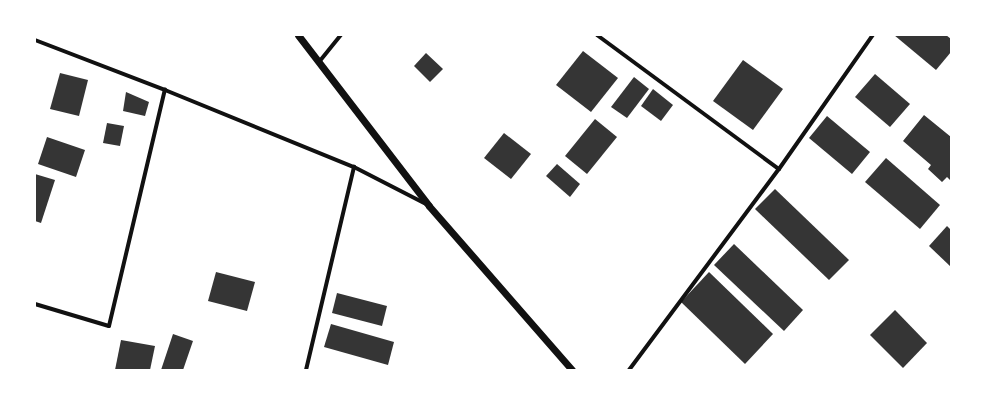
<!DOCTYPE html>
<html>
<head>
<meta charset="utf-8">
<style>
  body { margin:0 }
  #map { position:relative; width:986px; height:405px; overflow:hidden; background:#fff; font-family:Manrope,sans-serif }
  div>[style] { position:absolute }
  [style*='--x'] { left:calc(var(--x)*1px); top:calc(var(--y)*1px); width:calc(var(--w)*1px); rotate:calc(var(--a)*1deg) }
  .building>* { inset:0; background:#353535 }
  .minor>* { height:4px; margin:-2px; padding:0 2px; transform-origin:2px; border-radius:2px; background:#111 }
  .tertiary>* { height:7px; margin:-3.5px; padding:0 3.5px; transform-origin:3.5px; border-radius:3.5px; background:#111 }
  span { translate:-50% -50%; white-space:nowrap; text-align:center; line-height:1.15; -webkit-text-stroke:3.5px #fff; paint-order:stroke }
  .frame { position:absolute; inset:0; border:36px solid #fff; pointer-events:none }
</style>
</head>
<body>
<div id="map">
  <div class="building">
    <i style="clip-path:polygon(894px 35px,946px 35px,951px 39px,951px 52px,936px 70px)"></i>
    <i style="clip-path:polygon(583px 51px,618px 78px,591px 112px,556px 85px)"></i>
    <i style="clip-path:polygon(426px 53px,443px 69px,430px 82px,414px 66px)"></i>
    <i style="clip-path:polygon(743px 60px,783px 89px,753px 130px,713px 101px)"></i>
    <i style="clip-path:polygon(60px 73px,88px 80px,79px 116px,50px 109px)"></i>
    <i style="clip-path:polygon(875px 74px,910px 104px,890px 127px,855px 97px)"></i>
    <i style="clip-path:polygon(634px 77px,649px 89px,627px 118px,611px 107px)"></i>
    <i style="clip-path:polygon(653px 89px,673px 105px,661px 121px,641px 106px)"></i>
    <i style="clip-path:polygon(126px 92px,149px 102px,145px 116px,123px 111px)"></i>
    <i style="clip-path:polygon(924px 115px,951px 137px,951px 181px,947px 177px,942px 182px,928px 169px,931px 165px,903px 141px)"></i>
    <i style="clip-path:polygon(827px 116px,870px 152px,852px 174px,809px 138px)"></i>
    <i style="clip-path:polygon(595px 119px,617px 137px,587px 174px,565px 156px)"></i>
    <i style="clip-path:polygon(107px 123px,124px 126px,120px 146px,103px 143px)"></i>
    <i style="clip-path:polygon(504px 133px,531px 154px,511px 179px,484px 158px)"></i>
    <i style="clip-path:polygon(47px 137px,85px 150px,76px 177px,38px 164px)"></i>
    <i style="clip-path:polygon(886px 158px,940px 205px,920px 229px,865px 182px)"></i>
    <i style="clip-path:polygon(557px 164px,580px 184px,570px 197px,546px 176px)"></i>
    <i style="clip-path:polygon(35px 174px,55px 180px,41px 223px,35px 221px)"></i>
    <i style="clip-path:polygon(775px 189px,849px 260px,829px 280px,755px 209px)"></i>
    <i style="clip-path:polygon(947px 226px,951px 230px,951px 267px,929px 246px)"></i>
    <i style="clip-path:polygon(734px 244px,803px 310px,784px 331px,714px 265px)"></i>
    <i style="clip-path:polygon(216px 272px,255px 282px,247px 311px,208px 301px)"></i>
    <i style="clip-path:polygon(709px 272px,773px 334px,745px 364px,681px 302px)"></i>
    <i style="clip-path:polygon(337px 293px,387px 306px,382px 326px,332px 313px)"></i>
    <i style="clip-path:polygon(895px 310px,927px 343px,903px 368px,870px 335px)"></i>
    <i style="clip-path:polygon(331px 324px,394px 342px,388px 365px,324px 347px)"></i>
    <i style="clip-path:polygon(173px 334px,193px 341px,183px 370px,161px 370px)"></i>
    <i style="clip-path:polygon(121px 340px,155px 346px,150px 370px,115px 370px)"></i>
  </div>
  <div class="minor">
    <i style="--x:597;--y:35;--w:226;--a:36.4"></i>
    <i style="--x:35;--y:40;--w:139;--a:21"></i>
    <i style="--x:165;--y:90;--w:204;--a:22.2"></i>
    <i style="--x:354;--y:167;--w:81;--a:27.2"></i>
    <i style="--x:319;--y:62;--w:35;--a:-51"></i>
    <i style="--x:35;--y:304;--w:77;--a:16.6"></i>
    <i style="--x:109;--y:326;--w:243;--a:-76.7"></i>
    <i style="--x:306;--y:370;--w:209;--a:-76.7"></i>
    <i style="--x:629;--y:370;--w:251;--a:-53.3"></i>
    <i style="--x:779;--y:169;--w:164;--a:-55"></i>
  </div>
  <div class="tertiary">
    <i style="--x:298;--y:35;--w:215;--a:52.5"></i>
    <i style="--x:429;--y:206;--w:218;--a:48.9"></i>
  </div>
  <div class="frame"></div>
</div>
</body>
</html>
